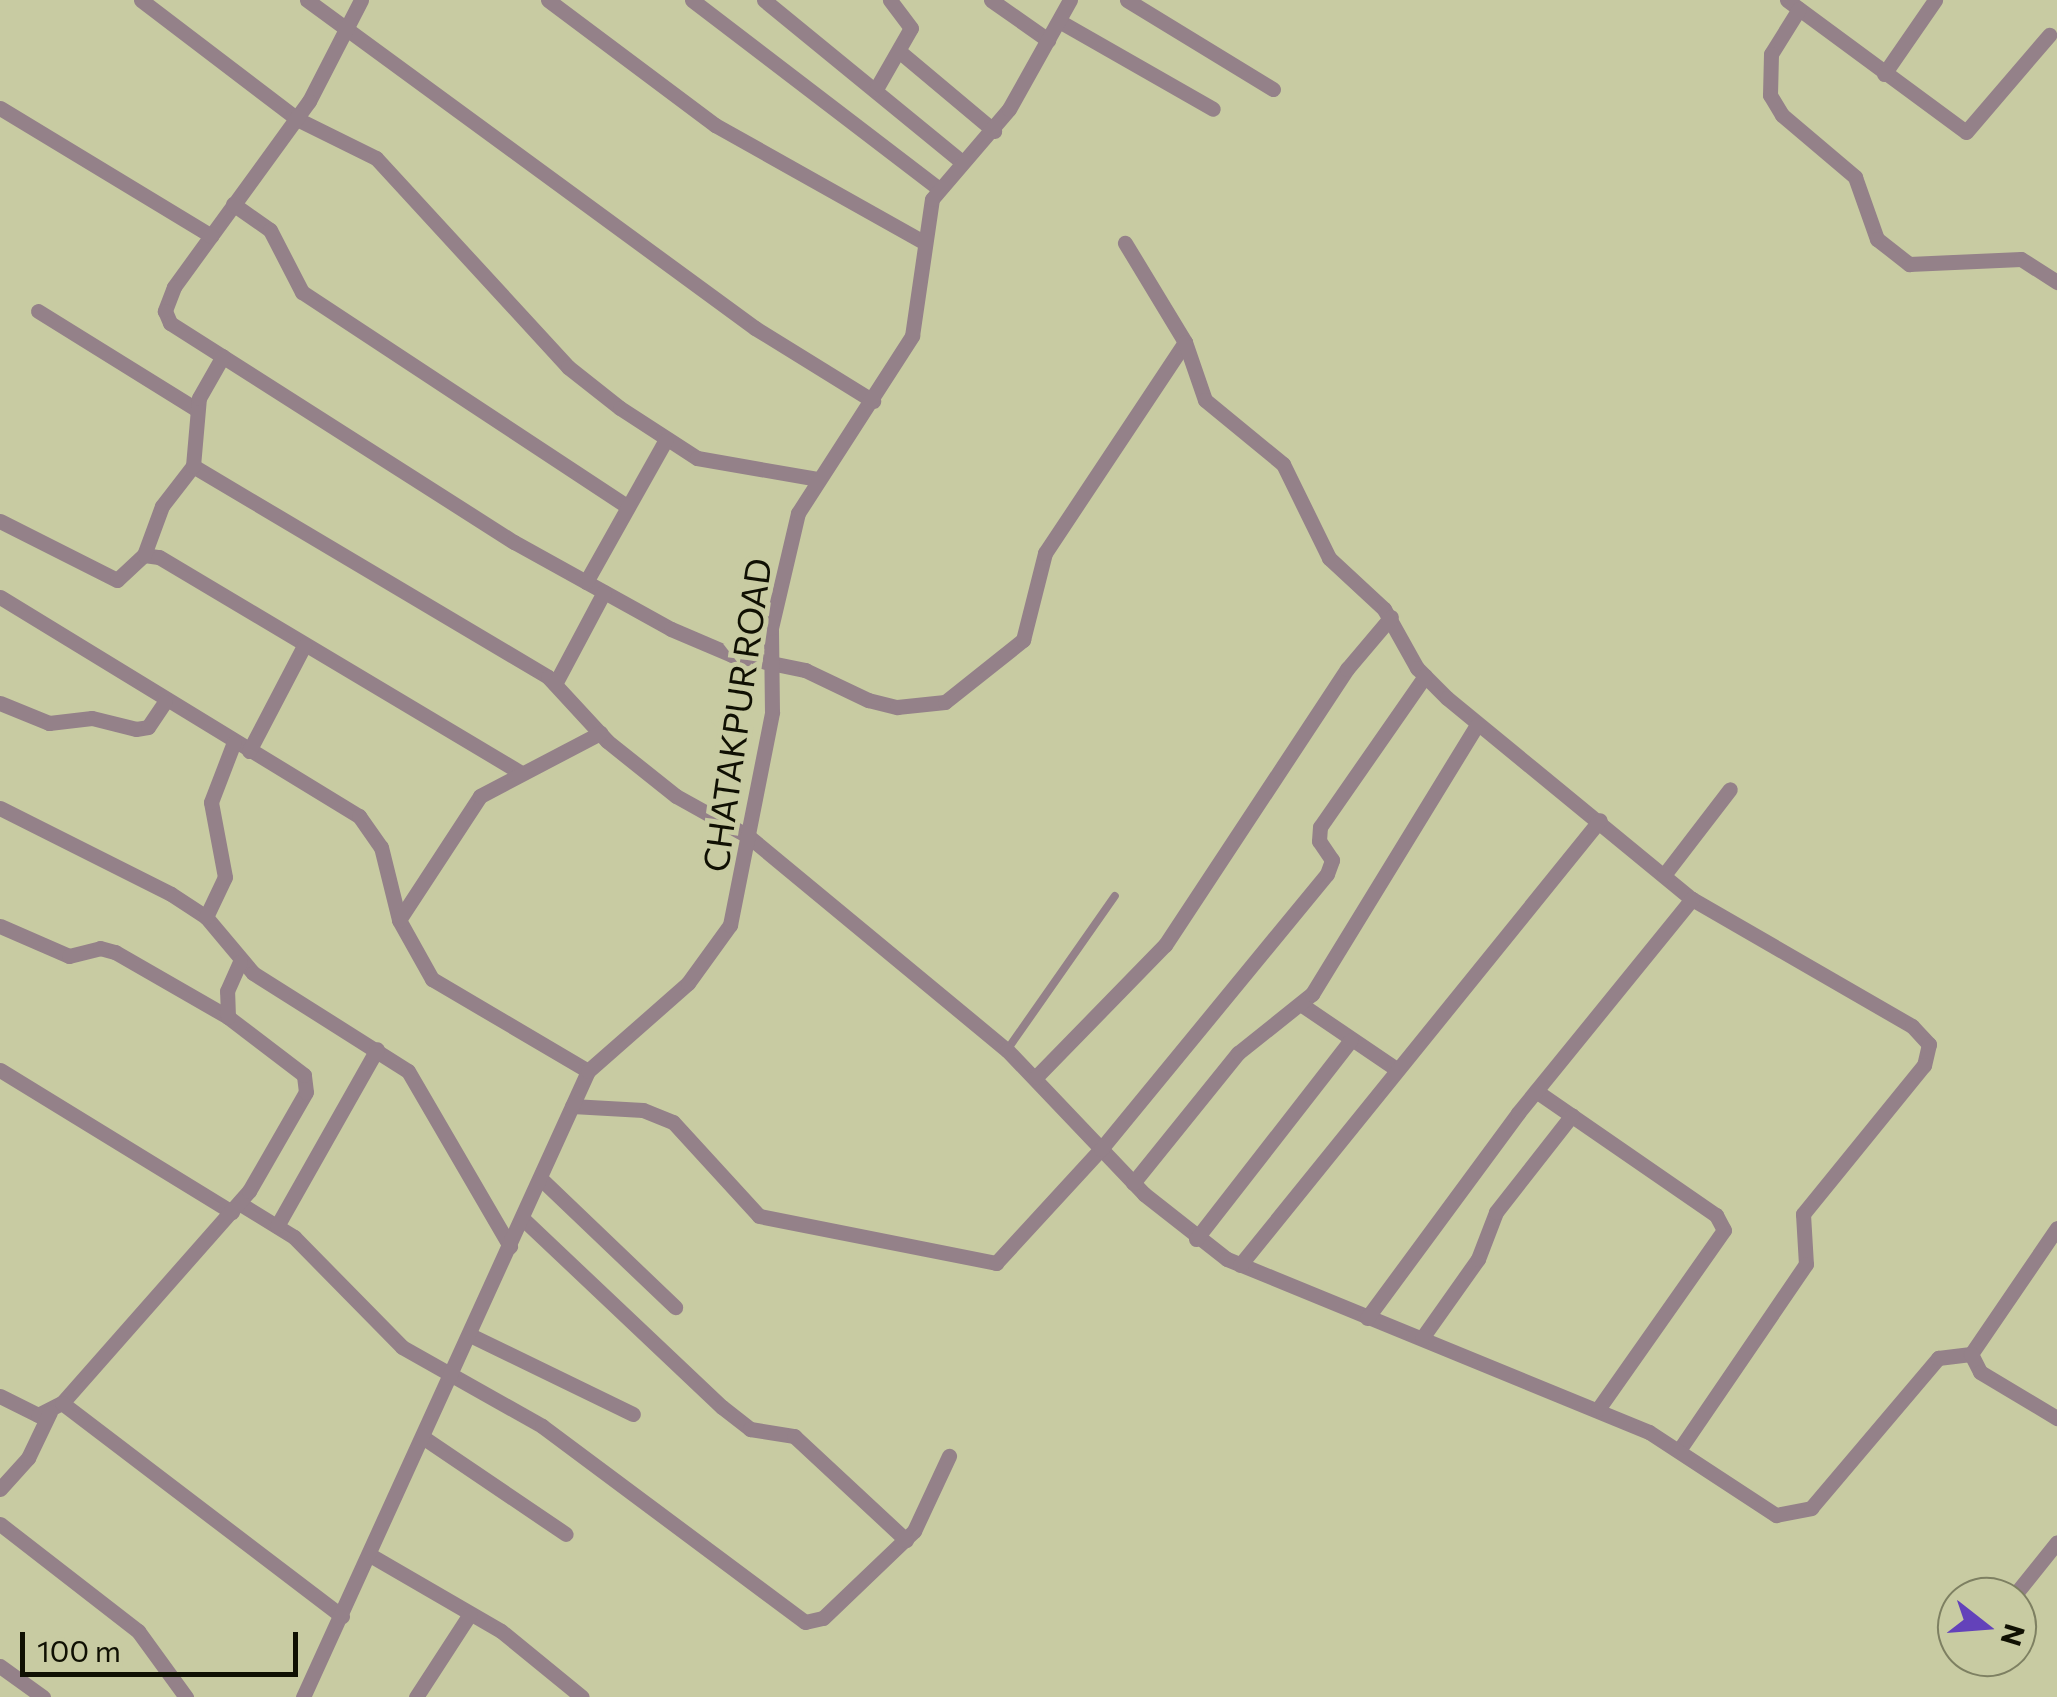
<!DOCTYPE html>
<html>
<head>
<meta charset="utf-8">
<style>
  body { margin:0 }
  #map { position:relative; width:2057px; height:1697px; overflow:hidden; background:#c8cba2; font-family:Commissioner,sans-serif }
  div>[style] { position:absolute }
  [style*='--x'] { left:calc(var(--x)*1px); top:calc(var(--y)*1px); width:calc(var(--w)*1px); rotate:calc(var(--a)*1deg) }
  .lane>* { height:8px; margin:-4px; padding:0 4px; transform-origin:4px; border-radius:4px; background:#948189 }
  .street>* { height:15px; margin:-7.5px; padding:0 7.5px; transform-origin:7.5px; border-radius:7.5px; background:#948189 }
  span { translate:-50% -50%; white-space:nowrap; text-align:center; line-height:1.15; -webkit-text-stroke:10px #c8cba2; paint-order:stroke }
  .street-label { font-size:35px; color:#101003 }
  .north { position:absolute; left:1937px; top:1577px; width:100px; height:100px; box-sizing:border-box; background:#c8cba2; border:2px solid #7e8062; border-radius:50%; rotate:107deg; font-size:28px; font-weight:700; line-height:40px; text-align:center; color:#101003 }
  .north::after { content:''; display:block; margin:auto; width:35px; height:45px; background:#6342ba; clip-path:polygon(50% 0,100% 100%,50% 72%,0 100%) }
  .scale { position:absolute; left:20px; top:1632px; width:278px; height:45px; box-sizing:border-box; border:5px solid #101003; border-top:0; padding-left:12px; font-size:30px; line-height:35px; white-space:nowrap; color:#101003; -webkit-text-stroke:8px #c8cba2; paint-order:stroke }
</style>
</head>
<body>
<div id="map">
  <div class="lane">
    <i style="--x:1007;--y:1050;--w:188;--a:-55"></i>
  </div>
  <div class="street">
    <i style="--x:141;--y:0;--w:196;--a:37.3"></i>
    <i style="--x:297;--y:119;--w:88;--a:26.3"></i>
    <i style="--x:376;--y:158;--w:284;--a:47.4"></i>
    <i style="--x:568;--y:367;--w:66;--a:38.3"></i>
    <i style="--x:620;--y:408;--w:92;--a:33"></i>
    <i style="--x:697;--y:458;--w:122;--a:9.9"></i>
    <i style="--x:307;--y:0;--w:555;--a:36.21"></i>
    <i style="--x:755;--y:328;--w:139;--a:31.7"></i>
    <i style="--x:361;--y:0;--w:114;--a:117.2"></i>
    <i style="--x:309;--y:101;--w:230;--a:126"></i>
    <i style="--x:174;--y:287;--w:26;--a:111"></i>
    <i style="--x:165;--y:311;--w:13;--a:67"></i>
    <i style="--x:170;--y:323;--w:408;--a:32.5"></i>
    <i style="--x:514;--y:542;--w:179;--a:29"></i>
    <i style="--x:671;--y:629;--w:66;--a:23.1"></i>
    <i style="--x:732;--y:655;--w:75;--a:11.6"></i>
    <i style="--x:805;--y:670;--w:70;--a:25.5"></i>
    <i style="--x:868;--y:700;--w:30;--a:14"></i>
    <i style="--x:897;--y:707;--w:48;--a:-5.9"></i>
    <i style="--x:945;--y:702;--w:100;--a:-38.5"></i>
    <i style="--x:1023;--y:640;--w:90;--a:-75.8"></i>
    <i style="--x:1045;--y:553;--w:253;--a:-56.4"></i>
    <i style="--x:1185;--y:342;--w:116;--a:-121.2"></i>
    <i style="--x:548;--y:0;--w:209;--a:36.8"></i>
    <i style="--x:715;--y:125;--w:237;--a:29.3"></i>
    <i style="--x:692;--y:0;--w:311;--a:37.4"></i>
    <i style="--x:764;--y:0;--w:256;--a:39.3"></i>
    <i style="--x:991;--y:0;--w:70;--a:35.1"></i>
    <i style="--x:1127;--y:0;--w:171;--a:31.4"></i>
    <i style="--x:1787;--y:0;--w:222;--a:36.4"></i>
    <i style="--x:1966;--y:132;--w:128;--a:-49.4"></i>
    <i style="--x:1799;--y:9;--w:53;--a:121.9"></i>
    <i style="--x:1771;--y:54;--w:41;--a:91.4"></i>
    <i style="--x:1770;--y:95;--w:23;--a:59"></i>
    <i style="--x:1782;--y:115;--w:96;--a:40.3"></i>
    <i style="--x:1855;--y:177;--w:66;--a:70.5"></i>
    <i style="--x:1877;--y:239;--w:41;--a:38"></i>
    <i style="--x:1909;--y:264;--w:112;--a:-2.6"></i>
    <i style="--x:2021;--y:259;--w:43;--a:32.6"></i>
    <i style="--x:1059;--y:21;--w:177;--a:29.7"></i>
    <i style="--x:900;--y:52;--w:123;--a:40"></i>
    <i style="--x:1884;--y:74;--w:90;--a:-55.4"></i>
    <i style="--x:876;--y:89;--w:70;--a:-60.2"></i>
    <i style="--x:911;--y:28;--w:35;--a:-127"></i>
    <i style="--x:0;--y:108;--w:247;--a:31.2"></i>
    <i style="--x:233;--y:204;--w:45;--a:35.1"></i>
    <i style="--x:270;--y:230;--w:70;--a:62.7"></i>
    <i style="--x:302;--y:292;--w:388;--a:33.4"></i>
    <i style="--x:38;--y:311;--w:186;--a:31.8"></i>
    <i style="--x:1185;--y:342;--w:61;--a:71"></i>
    <i style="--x:1205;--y:400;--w:101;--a:39.4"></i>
    <i style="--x:1283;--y:464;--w:105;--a:63.9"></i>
    <i style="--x:1329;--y:558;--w:75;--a:42.8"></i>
    <i style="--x:1384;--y:609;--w:68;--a:60.8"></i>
    <i style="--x:1417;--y:668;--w:42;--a:45"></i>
    <i style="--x:1447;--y:698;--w:317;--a:39.4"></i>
    <i style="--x:1692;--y:899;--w:254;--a:30"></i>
    <i style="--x:1912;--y:1026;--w:25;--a:47"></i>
    <i style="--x:1929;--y:1044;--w:22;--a:103"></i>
    <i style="--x:1924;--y:1065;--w:192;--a:129.1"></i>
    <i style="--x:1803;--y:1214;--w:50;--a:86.6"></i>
    <i style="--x:1806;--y:1264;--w:225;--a:124.3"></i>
    <i style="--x:193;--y:466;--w:413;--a:30.7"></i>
    <i style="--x:548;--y:677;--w:87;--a:47.3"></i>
    <i style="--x:607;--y:741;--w:88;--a:38.6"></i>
    <i style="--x:676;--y:796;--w:82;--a:29.1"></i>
    <i style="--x:748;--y:836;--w:336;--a:39.6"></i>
    <i style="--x:1007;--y:1050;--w:199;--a:46.4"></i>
    <i style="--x:1144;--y:1194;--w:105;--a:38.1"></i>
    <i style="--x:1227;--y:1259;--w:456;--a:22.3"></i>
    <i style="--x:1649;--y:1432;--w:152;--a:33.2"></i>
    <i style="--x:1776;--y:1515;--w:36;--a:-11"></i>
    <i style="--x:1811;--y:1508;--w:197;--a:-49.7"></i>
    <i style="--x:1938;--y:1358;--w:33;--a:-7"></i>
    <i style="--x:0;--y:521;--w:131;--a:26.8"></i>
    <i style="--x:117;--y:580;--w:37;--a:-43"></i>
    <i style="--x:144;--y:555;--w:15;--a:8"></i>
    <i style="--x:159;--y:557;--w:422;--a:30.8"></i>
    <i style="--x:144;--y:555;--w:52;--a:-69.8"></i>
    <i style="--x:162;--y:506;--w:51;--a:-52.2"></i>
    <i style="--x:193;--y:466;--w:68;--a:-85"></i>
    <i style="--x:199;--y:398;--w:48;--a:-60.3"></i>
    <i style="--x:586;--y:582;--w:162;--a:-60.7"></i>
    <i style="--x:0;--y:597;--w:421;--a:31.4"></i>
    <i style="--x:359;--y:816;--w:38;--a:55"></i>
    <i style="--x:381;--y:847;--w:75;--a:76.1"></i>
    <i style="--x:399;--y:920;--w:68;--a:60.8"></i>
    <i style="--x:432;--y:979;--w:181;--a:30.5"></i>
    <i style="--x:555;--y:684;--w:104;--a:-62"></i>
    <i style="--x:0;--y:703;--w:53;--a:22.2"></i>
    <i style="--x:49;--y:723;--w:43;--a:-6.6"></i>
    <i style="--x:92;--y:718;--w:45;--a:14"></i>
    <i style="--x:136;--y:729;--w:12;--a:-9"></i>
    <i style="--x:148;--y:727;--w:30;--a:-56"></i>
    <i style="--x:249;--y:751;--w:119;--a:-62.4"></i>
    <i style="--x:0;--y:808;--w:191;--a:26.7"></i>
    <i style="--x:171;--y:894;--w:42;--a:33.3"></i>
    <i style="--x:206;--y:917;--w:73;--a:50"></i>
    <i style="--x:253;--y:973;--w:183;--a:32.3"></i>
    <i style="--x:408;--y:1071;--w:203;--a:59.8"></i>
    <i style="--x:1664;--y:875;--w:108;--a:-52.5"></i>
    <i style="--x:206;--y:917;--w:44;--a:-64.6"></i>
    <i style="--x:225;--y:877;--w:76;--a:-100.6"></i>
    <i style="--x:211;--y:802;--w:64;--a:-69"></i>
    <i style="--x:399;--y:920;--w:148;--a:-56.8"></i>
    <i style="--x:480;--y:796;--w:136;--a:-27.7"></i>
    <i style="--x:0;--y:926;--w:75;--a:23.5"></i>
    <i style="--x:69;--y:956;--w:32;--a:-14"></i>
    <i style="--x:100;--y:948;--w:16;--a:15"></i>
    <i style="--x:115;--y:952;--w:130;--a:29.9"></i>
    <i style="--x:1302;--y:1005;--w:114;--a:34.2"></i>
    <i style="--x:0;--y:1070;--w:272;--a:31.5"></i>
    <i style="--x:1036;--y:1077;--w:185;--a:-45.7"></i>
    <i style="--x:1165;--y:945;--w:331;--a:-56.6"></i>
    <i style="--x:1347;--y:669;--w:68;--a:-49.8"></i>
    <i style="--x:1536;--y:1091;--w:219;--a:34.6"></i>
    <i style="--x:1716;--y:1215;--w:17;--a:62"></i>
    <i style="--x:1724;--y:1230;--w:219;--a:125.1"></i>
    <i style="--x:572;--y:1106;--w:71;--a:3.2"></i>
    <i style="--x:643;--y:1110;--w:32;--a:22"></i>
    <i style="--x:673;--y:1122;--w:127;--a:47.5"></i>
    <i style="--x:759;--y:1216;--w:242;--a:11.2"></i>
    <i style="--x:996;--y:1263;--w:155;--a:-47.4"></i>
    <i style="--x:1101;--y:1149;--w:356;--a:-50.6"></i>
    <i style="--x:1327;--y:874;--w:15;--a:-70"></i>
    <i style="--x:1332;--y:860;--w:23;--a:-124"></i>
    <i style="--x:1319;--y:841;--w:14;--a:-86"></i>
    <i style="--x:1320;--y:827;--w:184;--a:-55.2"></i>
    <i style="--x:540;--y:1178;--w:187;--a:43.7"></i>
    <i style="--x:1133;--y:1183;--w:167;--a:-51.1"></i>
    <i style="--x:1238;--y:1053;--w:95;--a:-38.6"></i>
    <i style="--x:1312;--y:994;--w:316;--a:-58.5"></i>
    <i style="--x:239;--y:1203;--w:65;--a:31.7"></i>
    <i style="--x:294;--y:1237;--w:154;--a:45.5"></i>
    <i style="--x:402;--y:1347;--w:161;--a:29.4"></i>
    <i style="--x:542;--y:1426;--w:328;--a:36.7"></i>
    <i style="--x:805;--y:1622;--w:18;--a:-13"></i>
    <i style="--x:823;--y:1618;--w:126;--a:-43.7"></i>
    <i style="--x:914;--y:1531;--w:83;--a:-65"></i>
    <i style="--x:522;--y:1218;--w:275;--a:43.4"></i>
    <i style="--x:722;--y:1407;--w:36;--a:38"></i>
    <i style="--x:750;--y:1429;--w:45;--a:9"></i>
    <i style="--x:794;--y:1436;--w:153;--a:42.9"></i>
    <i style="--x:277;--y:1226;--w:203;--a:-60.5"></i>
    <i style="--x:2057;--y:1228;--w:153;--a:124.3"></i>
    <i style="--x:1971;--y:1354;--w:20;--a:63"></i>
    <i style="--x:1980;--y:1372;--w:90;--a:30.9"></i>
    <i style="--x:1196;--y:1239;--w:252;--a:-52.1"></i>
    <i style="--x:1240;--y:1265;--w:572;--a:-51.03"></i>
    <i style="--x:1367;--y:1318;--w:255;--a:-53.6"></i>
    <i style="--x:1518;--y:1113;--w:276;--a:-50.9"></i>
    <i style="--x:470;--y:1335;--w:181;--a:25.9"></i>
    <i style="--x:1422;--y:1338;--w:97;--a:-54.7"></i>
    <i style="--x:1478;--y:1259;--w:50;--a:-69"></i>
    <i style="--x:1496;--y:1212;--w:123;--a:-51.9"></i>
    <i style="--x:0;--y:1396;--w:42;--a:26.6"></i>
    <i style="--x:38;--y:1415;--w:27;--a:-27"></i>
    <i style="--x:62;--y:1403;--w:283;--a:-48.6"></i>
    <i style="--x:249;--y:1191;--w:114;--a:-60.1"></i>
    <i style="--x:306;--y:1092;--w:17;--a:-97"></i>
    <i style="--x:304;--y:1075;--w:96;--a:-142.7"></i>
    <i style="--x:228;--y:1017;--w:26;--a:-92"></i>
    <i style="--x:227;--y:991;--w:32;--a:-66"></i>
    <i style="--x:62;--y:1403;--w:352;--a:37.3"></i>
    <i style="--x:424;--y:1438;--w:171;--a:34.1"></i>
    <i style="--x:0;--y:1489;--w:42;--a:-47.9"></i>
    <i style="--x:28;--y:1458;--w:51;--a:-64.4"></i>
    <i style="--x:0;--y:1524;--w:175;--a:37.8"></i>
    <i style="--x:138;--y:1631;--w:82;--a:54"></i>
    <i style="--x:370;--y:1555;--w:151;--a:30.1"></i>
    <i style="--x:501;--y:1631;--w:104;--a:39.2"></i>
    <i style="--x:2013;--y:1597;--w:70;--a:-51.3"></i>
    <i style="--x:0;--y:1666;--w:53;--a:35.8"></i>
    <i style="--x:303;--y:1697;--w:688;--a:-65.52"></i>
    <i style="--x:588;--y:1071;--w:133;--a:-41.3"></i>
    <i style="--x:688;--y:983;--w:72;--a:-54.1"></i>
    <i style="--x:730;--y:925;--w:217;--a:-78.8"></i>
    <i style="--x:772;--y:712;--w:84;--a:-90.7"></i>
    <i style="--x:771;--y:628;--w:118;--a:-76.8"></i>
    <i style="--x:798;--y:513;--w:211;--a:-57.2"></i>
    <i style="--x:912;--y:336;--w:138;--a:-81.7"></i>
    <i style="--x:932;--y:199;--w:118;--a:-49.5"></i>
    <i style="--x:1009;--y:109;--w:125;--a:-60.8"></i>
    <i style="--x:416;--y:1697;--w:99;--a:-57"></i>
  </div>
  <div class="street-label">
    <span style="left:736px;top:715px;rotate:-82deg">CHATAKPUR ROAD</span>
  </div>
  <div class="north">N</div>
  <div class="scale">100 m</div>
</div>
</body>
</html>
